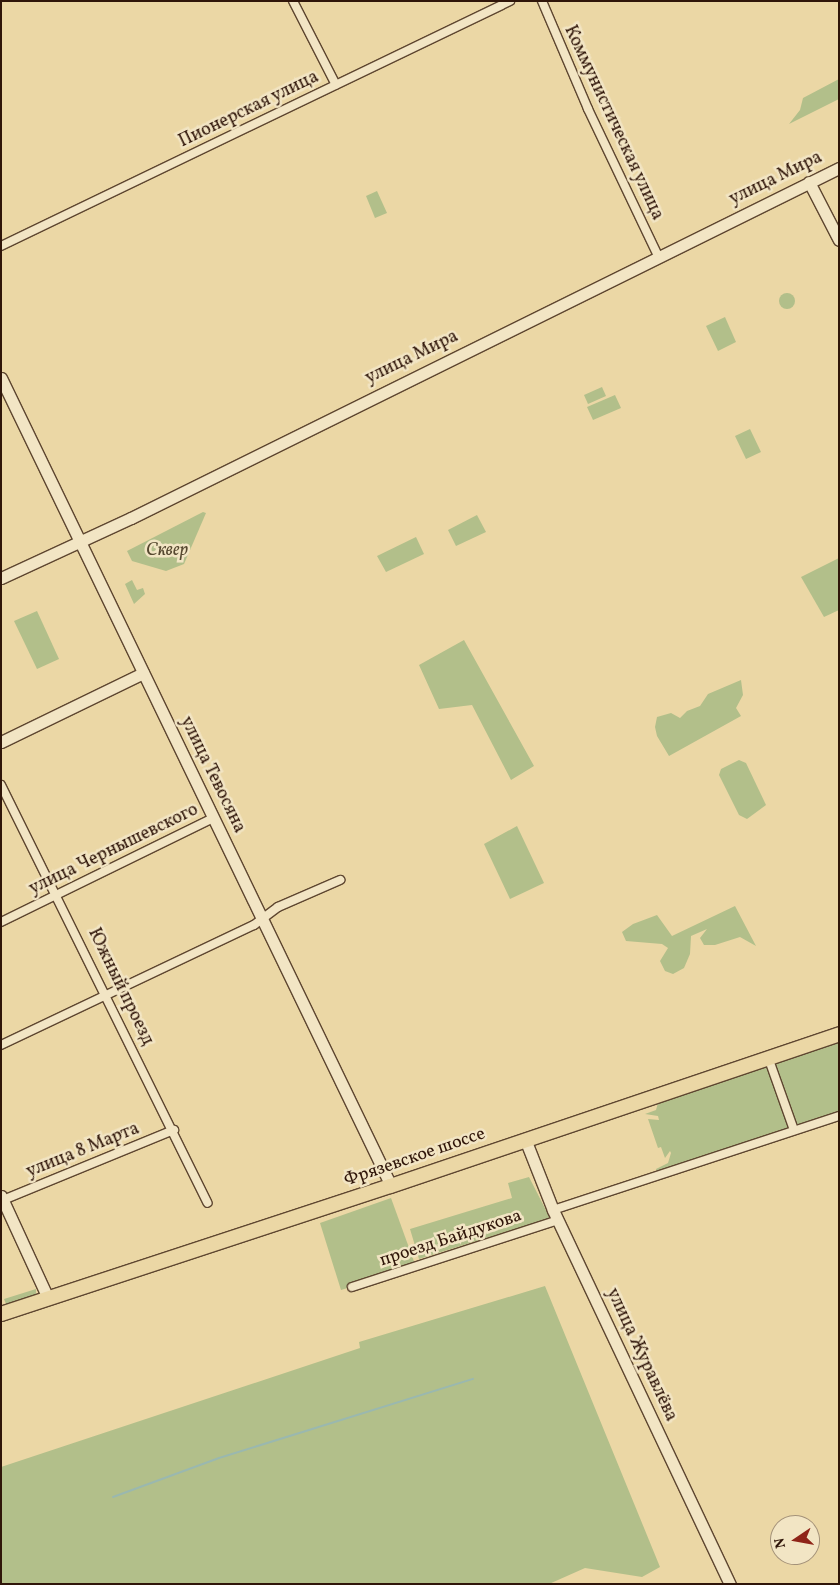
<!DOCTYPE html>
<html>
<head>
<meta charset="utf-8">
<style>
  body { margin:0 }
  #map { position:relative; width:840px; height:1585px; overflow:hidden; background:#ebd7a5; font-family:Vollkorn,serif }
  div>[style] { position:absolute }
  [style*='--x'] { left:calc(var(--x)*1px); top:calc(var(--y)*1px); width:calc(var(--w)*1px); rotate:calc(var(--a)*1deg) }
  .green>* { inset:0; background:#b2bf8a }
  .round { border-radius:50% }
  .stream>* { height:2px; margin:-1px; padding:0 1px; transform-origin:1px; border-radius:1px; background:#9ab8af }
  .roads { filter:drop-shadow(1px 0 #5e4630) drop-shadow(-1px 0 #5e4630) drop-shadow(0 1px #5e4630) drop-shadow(0 -1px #5e4630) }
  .street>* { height:8px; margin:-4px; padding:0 4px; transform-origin:4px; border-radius:4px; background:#f2e5c4 }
  .secondary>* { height:11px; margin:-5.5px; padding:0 5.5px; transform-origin:5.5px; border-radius:5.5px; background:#f2e5c4 }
  .highway>* { height:14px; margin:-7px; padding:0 7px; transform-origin:7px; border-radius:7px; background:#ebd7a5 }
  span { translate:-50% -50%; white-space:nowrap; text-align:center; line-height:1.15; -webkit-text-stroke:5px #f2e5c4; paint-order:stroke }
  .street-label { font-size:18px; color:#2f1509 }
  .park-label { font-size:18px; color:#564830; font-style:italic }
  .frame { position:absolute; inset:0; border:2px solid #2f1509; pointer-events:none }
  .north { position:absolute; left:770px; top:1515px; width:50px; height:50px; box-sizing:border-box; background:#f2e5c4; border:1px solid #a49279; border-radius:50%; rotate:258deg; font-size:14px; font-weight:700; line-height:20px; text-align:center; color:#2f1509 }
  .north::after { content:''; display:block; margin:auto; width:18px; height:22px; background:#8f2418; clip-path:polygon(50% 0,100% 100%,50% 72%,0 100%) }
</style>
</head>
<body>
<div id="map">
  <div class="green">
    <i style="clip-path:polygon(839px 79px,839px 99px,789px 124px,800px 110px,803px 98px)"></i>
    <i style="clip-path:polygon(377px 191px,387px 213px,375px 218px,366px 196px)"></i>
    <i class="round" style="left:779px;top:293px;width:16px;height:16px"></i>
    <i style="clip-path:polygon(725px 317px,736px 342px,718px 351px,706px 326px)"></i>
    <i style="clip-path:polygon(602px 387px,606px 396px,588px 404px,584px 395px)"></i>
    <i style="clip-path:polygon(615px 395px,621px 408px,593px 420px,587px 407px)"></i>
    <i style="clip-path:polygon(750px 429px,761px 452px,746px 459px,735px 436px)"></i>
    <i style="clip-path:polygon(203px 512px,206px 513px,184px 564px,166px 571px,132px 561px,127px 551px)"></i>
    <i style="clip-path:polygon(477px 515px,486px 532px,456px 546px,448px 530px)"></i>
    <i style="clip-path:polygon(416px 537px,424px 554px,386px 572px,377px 556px)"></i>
    <i style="clip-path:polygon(839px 558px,839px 610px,824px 617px,801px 577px)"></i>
    <i style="clip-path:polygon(132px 580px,137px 590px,143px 588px,145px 594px,134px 604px,125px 584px)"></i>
    <i style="clip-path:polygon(37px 611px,59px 659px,37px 669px,14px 621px)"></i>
    <i style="clip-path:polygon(464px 640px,534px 766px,511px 780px,472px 705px,439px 709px,419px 665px)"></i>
    <i style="clip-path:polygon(741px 680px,743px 695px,736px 708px,741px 716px,669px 756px,657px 736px,655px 727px,657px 717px,671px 713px,680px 718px,687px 711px,700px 706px,708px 694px)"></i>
    <i style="clip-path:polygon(739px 760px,746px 763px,766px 805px,747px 819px,739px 815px,719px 775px,721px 769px)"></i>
    <i style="clip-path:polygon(517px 826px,544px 883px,510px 899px,484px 844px)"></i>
    <i style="clip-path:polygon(735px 906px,756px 946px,740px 937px,715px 945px,704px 945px,700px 938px,707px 929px,691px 936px,690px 954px,684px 968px,673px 974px,665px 971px,660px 961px,668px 948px,662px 944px,626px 941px,622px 932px,633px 924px,657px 915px,672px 936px)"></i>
    <i style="clip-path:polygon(839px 1042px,839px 1115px,657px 1172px,656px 1169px,668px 1163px,671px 1153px,670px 1151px,665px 1158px,661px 1147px,658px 1148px,648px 1119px,659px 1120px,658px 1116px,645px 1114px,656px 1110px,658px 1103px)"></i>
    <i style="clip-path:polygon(529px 1177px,550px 1218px,419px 1259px,410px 1229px,512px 1198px,508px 1183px)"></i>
    <i style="clip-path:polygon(391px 1198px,416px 1267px,341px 1290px,320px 1223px)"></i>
    <i style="clip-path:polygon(545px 1286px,660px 1567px,642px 1577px,585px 1568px,549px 1584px,1px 1584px,1px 1467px,360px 1348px,359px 1342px)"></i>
    <i style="clip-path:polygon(36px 1289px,36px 1295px,6px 1304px,4px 1299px)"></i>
  </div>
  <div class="stream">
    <i style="--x:113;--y:1497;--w:113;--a:-20.2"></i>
    <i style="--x:219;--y:1458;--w:266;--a:-17.3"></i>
  </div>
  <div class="roads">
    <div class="street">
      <i style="--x:293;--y:1;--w:94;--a:62.9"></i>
      <i style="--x:542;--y:1;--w:117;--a:66.9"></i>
      <i style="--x:588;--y:109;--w:163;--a:64.5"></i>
      <i style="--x:1;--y:246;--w:565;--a:-25.7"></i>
      <i style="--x:1;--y:785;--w:466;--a:63.7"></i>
      <i style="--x:1;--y:922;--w:236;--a:-26.1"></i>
      <i style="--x:1;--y:1045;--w:280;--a:-25.4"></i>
      <i style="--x:254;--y:925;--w:30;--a:-37"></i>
      <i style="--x:278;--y:907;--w:68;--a:-23.5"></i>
      <i style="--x:768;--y:1057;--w:77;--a:70.4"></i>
      <i style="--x:3;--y:1200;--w:185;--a:-22.3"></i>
      <i style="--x:553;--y:1210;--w:301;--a:-18.2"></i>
      <i style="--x:352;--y:1287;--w:217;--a:-18"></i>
    </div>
    <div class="secondary">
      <i style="--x:809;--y:182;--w:65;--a:62.7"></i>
      <i style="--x:1;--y:378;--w:897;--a:64.23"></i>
      <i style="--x:1;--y:578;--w:143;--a:-24.8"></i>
      <i style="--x:131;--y:518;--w:790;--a:-26.31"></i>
      <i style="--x:1;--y:742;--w:158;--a:-25.9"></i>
      <i style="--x:525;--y:1139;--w:76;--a:68.5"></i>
      <i style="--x:553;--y:1210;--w:414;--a:64.7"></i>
      <i style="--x:1;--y:1196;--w:112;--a:65.3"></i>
    </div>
    <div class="highway">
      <i style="--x:1;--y:1314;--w:410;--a:-18.2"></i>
      <i style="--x:391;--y:1186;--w:473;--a:-18.7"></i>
    </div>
  </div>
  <div class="street-label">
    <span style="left:249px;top:110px;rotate:-26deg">Пионерская улица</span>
    <span style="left:613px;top:123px;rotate:65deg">Коммунистическая улица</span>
    <span style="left:776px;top:179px;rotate:-26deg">улица Мира</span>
    <span style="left:412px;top:358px;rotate:-26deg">улица Мира</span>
    <span style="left:212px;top:775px;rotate:64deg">улица Тевосяна</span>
    <span style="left:114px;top:850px;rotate:-26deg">улица Чернышевского</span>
    <span style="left:120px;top:987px;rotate:64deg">Южный проезд</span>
    <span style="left:83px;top:1151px;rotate:-22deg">улица 8 Марта</span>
    <span style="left:415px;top:1158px;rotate:-19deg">Фрязевское шоссе</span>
    <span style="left:451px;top:1239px;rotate:-18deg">проезд Байдукова</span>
    <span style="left:641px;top:1355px;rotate:65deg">улица Журавлёва</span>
  </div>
  <div class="park-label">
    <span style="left:167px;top:551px">Сквер</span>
  </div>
  <div class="frame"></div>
  <div class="north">N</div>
</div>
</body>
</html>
